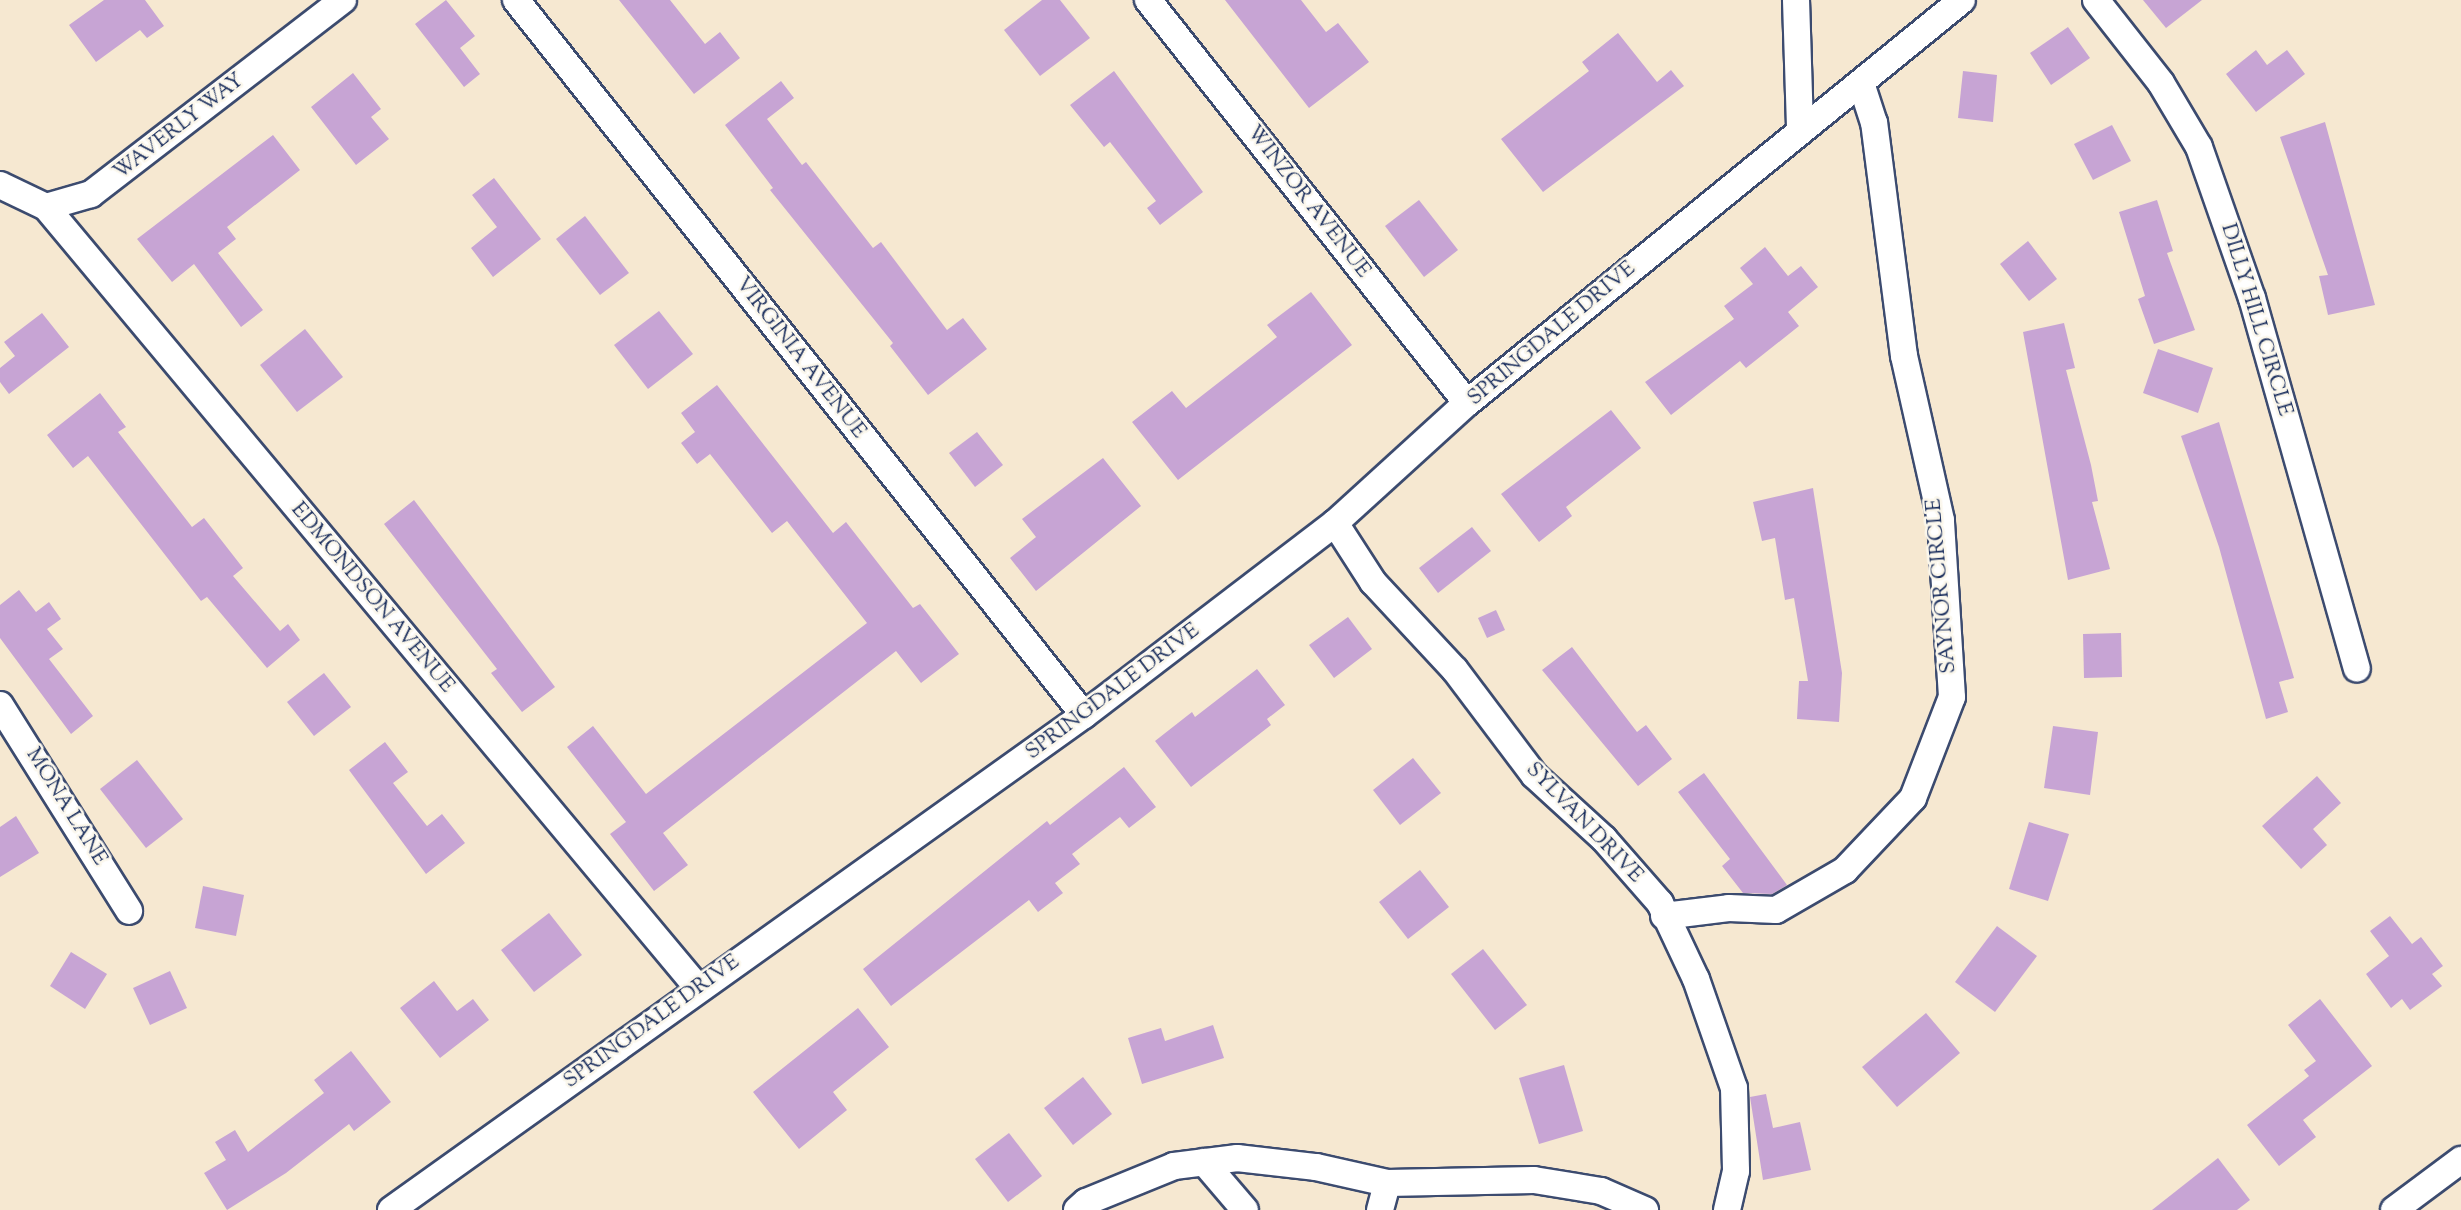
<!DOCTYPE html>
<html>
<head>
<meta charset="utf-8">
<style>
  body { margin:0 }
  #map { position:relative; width:2461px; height:1210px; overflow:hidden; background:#f6e8d1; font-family:"Sorts Mill Goudy",serif }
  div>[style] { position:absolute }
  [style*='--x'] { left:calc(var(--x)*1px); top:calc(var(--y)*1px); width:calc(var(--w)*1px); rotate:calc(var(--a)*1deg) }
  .building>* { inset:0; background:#c7a4d4 }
  .roads { filter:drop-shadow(2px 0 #3c4b6f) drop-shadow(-2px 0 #3c4b6f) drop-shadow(0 2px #3c4b6f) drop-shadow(0 -2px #3c4b6f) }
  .minor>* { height:26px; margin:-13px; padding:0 13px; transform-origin:13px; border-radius:13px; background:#fff }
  span { translate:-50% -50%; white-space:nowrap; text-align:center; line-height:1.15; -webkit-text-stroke:5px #fbf7ec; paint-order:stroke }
  .street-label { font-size:21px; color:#1b2f5e }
</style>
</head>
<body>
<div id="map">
  <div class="building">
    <i style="clip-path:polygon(104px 0,145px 0,164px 26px,147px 38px,140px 30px,96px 62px,69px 25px)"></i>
    <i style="clip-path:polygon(446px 0,475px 36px,460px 48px,480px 74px,464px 87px,415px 24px)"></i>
    <i style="clip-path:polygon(619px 0,670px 0,705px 44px,720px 32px,740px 58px,694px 94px)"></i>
    <i style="clip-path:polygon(1042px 0,1060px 0,1090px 38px,1040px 76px,1004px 30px)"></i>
    <i style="clip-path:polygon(1225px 0,1301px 0,1326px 32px,1338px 23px,1369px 62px,1309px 108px)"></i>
    <i style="clip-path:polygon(2143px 0,2202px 0,2166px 28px)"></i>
    <i style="clip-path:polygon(2068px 27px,2090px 58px,2051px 85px,2030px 53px)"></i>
    <i style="clip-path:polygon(1618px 33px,1657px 82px,1671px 70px,1684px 86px,1543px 192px,1501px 139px,1589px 71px,1582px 62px)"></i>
    <i style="clip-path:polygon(2256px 50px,2267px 65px,2287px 50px,2305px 74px,2256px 112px,2226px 74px)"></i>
    <i style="clip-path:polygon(1114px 71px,1203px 192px,1160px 225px,1147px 208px,1156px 201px,1110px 142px,1104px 147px,1070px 105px)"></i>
    <i style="clip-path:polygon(1963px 71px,1997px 75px,1993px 122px,1958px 118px)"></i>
    <i style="clip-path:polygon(353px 73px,381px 109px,371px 117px,389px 139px,356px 165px,311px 107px)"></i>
    <i style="clip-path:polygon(781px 81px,794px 98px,767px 119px,802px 165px,806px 162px,873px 248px,881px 242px,947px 330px,963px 318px,987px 349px,928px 395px,890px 346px,893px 343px,770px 190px,773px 188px,725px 125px)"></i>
    <i style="clip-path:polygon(2325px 122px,2375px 305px,2328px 315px,2319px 276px,2328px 275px,2280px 137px)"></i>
    <i style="clip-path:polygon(2112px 125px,2131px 161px,2093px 180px,2074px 144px)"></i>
    <i style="clip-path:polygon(273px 135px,300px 170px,227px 227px,236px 239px,218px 253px,263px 310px,241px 327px,194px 264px,172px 282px,137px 239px)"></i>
    <i style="clip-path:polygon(494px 178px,541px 239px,493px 277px,471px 248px,497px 227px,472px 195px)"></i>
    <i style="clip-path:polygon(1419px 200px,1458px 250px,1424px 277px,1385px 226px)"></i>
    <i style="clip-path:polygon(2157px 200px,2173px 251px,2167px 253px,2195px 330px,2154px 344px,2138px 299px,2145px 296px,2119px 212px)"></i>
    <i style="clip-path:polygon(585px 216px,629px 273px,600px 295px,556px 239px)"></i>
    <i style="clip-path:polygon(2028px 241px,2057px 279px,2029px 301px,2000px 264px)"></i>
    <i style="clip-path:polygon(1765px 247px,1788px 276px,1801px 266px,1818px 287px,1788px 312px,1799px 326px,1746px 368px,1740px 361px,1671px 415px,1645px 382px,1734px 319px,1724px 306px,1753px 284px,1740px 268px)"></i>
    <i style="clip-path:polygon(1311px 292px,1352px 345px,1178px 480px,1132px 422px,1172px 391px,1186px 408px,1277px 337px,1267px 325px)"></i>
    <i style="clip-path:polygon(659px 311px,693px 354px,648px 389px,614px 345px)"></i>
    <i style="clip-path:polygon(42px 313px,69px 347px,9px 394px,0 382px,0 368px,15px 356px,4px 342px)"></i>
    <i style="clip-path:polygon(2064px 323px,2075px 368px,2066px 370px,2091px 465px,2098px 501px,2092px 502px,2110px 569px,2068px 580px,2023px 332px)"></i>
    <i style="clip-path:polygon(305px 329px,343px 377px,297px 412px,260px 365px)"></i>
    <i style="clip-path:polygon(2158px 349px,2213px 368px,2198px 413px,2143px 393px)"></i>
    <i style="clip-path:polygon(717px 385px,833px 533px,846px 522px,913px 608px,920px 604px,959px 654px,921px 683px,896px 651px,663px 833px,688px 865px,654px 891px,610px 834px,626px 822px,567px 747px,593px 726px,646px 794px,867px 623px,787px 521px,772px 533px,710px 454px,697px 464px,681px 443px,695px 432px,681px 413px)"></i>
    <i style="clip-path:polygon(100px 393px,126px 427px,118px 432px,192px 527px,204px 518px,243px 568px,233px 576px,280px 631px,288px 624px,300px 640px,267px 668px,207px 597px,201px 601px,88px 456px,73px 468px,47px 435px)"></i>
    <i style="clip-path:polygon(1611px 410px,1641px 448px,1566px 507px,1572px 516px,1539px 542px,1501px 494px)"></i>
    <i style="clip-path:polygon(2219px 422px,2294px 678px,2279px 682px,2288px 712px,2266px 719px,2219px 547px,2181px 436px)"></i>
    <i style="clip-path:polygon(977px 432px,1003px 465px,975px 487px,949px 453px)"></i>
    <i style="clip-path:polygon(1103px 458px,1141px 506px,1036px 591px,1010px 558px,1036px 537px,1022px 519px)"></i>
    <i style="clip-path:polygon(1813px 488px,1842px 673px,1839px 722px,1797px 719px,1799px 681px,1808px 681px,1794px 598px,1785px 600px,1775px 538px,1762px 541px,1753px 502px)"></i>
    <i style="clip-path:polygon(414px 500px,555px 687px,522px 712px,491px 673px,497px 669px,384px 524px)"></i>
    <i style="clip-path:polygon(1472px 527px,1491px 551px,1438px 593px,1419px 568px)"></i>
    <i style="clip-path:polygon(19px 590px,36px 612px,49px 602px,61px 619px,47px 629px,63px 649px,49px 659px,93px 716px,71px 734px,0 638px,0 605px)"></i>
    <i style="clip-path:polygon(1496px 610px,1505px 630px,1487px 638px,1478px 618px)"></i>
    <i style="clip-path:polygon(1348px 617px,1372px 649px,1334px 678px,1309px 645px)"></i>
    <i style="clip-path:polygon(2121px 633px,2122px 677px,2084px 678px,2083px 634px)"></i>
    <i style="clip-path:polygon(1572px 647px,1637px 732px,1646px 725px,1672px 759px,1638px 786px,1542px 670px)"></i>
    <i style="clip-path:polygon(1257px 669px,1285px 705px,1267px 719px,1271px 725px,1191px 787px,1155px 741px,1192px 712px,1195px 717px)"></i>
    <i style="clip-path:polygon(324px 673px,351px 707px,314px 736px,287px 702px)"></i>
    <i style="clip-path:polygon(2053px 726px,2098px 732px,2090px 795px,2044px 788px)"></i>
    <i style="clip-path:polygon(385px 742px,408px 772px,393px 783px,427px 826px,442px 814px,465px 843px,426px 874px,349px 770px)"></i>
    <i style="clip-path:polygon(1413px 758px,1441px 793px,1400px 825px,1373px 790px)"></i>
    <i style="clip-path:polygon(137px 760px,183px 819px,146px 848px,100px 789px)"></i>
    <i style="clip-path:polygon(1124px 767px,1156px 807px,1129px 828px,1120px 817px,1072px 854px,1080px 864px,1055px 883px,1063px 893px,1038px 912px,1029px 900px,891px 1006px,863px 969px,1047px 821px,1050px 825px)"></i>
    <i style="clip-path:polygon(1704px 773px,1787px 885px,1784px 887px,1772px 894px,1743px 893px,1722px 866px,1730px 859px,1678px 792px)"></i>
    <i style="clip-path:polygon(2317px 776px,2341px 803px,2313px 829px,2327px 845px,2301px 869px,2262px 826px)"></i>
    <i style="clip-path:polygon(16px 816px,39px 853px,0 877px,0 827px)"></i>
    <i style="clip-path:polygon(2029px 822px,2069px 834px,2048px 901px,2009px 889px)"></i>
    <i style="clip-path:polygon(1420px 870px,1449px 907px,1408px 939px,1379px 902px)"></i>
    <i style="clip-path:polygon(203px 886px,244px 895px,236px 936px,195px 928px)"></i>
    <i style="clip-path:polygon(549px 913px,582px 955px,534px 992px,501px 950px)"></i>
    <i style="clip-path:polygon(2390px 916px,2412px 944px,2421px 937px,2443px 966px,2432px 974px,2442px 986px,2410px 1010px,2402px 999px,2391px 1008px,2366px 974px,2389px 956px,2370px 931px)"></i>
    <i style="clip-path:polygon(1997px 926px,2037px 956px,1995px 1012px,1955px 982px)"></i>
    <i style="clip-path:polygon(1483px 949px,1527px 1005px,1495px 1030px,1451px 974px)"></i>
    <i style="clip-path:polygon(71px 952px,107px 974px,85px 1009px,50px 986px)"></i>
    <i style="clip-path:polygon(170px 971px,187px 1008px,150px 1025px,133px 988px)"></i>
    <i style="clip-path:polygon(434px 981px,457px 1011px,473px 999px,489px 1020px,440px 1058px,400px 1008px)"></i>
    <i style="clip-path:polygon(2320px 999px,2372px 1066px,2303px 1120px,2316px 1137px,2279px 1166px,2247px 1125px,2309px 1076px,2304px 1070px,2316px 1061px,2288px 1025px)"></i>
    <i style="clip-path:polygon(858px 1008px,889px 1047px,833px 1092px,847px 1110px,799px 1149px,753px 1092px)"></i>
    <i style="clip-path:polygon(1926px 1013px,1960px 1053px,1897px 1107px,1862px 1067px)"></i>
    <i style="clip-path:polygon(1213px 1025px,1224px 1058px,1142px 1084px,1128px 1038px,1161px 1028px,1165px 1041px)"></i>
    <i style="clip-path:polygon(351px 1051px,391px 1102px,354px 1131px,349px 1124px,286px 1173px,227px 1210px,204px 1173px,226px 1160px,215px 1142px,235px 1130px,248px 1152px,324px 1093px,314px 1080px)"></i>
    <i style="clip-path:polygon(1564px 1065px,1583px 1131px,1539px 1144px,1519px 1078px)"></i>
    <i style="clip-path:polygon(1083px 1077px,1112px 1114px,1073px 1145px,1044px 1108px)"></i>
    <i style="clip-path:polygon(1766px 1094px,1773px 1128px,1800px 1122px,1811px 1170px,1763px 1180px,1750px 1097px)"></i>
    <i style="clip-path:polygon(1009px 1133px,1042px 1176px,1008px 1202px,975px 1159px)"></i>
    <i style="clip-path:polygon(2218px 1158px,2250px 1200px,2237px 1210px,2152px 1210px)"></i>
  </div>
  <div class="roads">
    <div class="minor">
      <i style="--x:516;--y:0;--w:913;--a:51.54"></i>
      <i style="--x:1148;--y:0;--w:514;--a:51.64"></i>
      <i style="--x:1796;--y:0;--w:129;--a:88.2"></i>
      <i style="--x:2096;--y:0;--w:105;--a:51.9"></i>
      <i style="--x:2161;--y:83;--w:74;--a:59.3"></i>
      <i style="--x:2199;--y:147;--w:160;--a:70.7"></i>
      <i style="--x:2252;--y:298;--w:385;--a:74.2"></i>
      <i style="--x:0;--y:185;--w:51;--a:25.6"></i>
      <i style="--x:46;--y:207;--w:47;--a:-16.1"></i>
      <i style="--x:91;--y:194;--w:318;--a:-37.6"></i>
      <i style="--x:46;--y:207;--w:1017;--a:50.14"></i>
      <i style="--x:1335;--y:523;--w:70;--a:57.2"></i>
      <i style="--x:1373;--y:582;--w:120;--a:47"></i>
      <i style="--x:1455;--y:670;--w:131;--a:53"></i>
      <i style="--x:1534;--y:775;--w:95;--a:42.4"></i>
      <i style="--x:1604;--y:839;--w:85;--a:48.8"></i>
      <i style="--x:1660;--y:903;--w:84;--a:64.7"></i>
      <i style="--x:1696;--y:979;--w:115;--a:70.8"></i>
      <i style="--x:1734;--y:1088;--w:83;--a:88.6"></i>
      <i style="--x:1736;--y:1171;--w:40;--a:103"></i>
      <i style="--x:0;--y:705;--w:243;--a:57.9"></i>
      <i style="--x:1664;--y:916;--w:65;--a:-7"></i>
      <i style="--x:1729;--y:908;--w:47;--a:2.4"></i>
      <i style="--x:1776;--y:910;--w:80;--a:-30.1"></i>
      <i style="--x:1845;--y:870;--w:99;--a:-46.6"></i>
      <i style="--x:1913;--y:798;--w:108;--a:-68.9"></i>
      <i style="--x:1952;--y:697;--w:177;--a:-93.6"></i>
      <i style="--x:1941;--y:520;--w:168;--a:-102.7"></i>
      <i style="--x:1904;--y:356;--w:235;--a:-97.3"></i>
      <i style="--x:1874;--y:123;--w:42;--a:-108"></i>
      <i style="--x:1204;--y:1162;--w:63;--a:49.5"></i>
      <i style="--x:391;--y:1210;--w:852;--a:-35.54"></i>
      <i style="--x:1084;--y:715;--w:316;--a:-37.4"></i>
      <i style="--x:1335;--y:523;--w:178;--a:-42.3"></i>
      <i style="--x:1467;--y:403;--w:638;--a:-39.15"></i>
      <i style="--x:1077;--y:1210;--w:12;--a:-42"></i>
      <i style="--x:1086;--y:1202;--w:95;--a:-22.2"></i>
      <i style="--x:1174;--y:1166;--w:64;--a:-7.2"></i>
      <i style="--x:1237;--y:1158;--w:80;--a:6.5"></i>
      <i style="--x:1316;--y:1167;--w:73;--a:12.7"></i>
      <i style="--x:1387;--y:1183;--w:147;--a:-1.2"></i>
      <i style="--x:1534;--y:1180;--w:68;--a:9.3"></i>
      <i style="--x:1601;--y:1191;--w:48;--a:23.4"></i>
      <i style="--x:1380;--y:1210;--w:28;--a:-75"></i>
      <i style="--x:2394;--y:1210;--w:84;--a:-36.7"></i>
    </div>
  </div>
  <div class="street-label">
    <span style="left:179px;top:127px;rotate:-38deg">WAVERLY WAY</span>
    <span style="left:1308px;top:202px;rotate:52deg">WINZOR AVENUE</span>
    <span style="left:2256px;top:320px;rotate:73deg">DILLY HILL CIRCLE</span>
    <span style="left:1552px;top:334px;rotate:-40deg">SPRINGDALE DRIVE</span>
    <span style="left:800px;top:358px;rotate:52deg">VIRGINIA AVENUE</span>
    <span style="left:1942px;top:586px;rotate:-95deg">SAYNOR CIRCLE</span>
    <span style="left:372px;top:598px;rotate:50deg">EDMONDSON AVENUE</span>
    <span style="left:1113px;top:692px;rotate:-37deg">SPRINGDALE DRIVE</span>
    <span style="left:66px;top:807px;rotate:58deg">MONA LANE</span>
    <span style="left:1584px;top:823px;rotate:46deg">SYLVAN DRIVE</span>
    <span style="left:652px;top:1022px;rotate:-36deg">SPRINGDALE DRIVE</span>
  </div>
</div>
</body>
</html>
